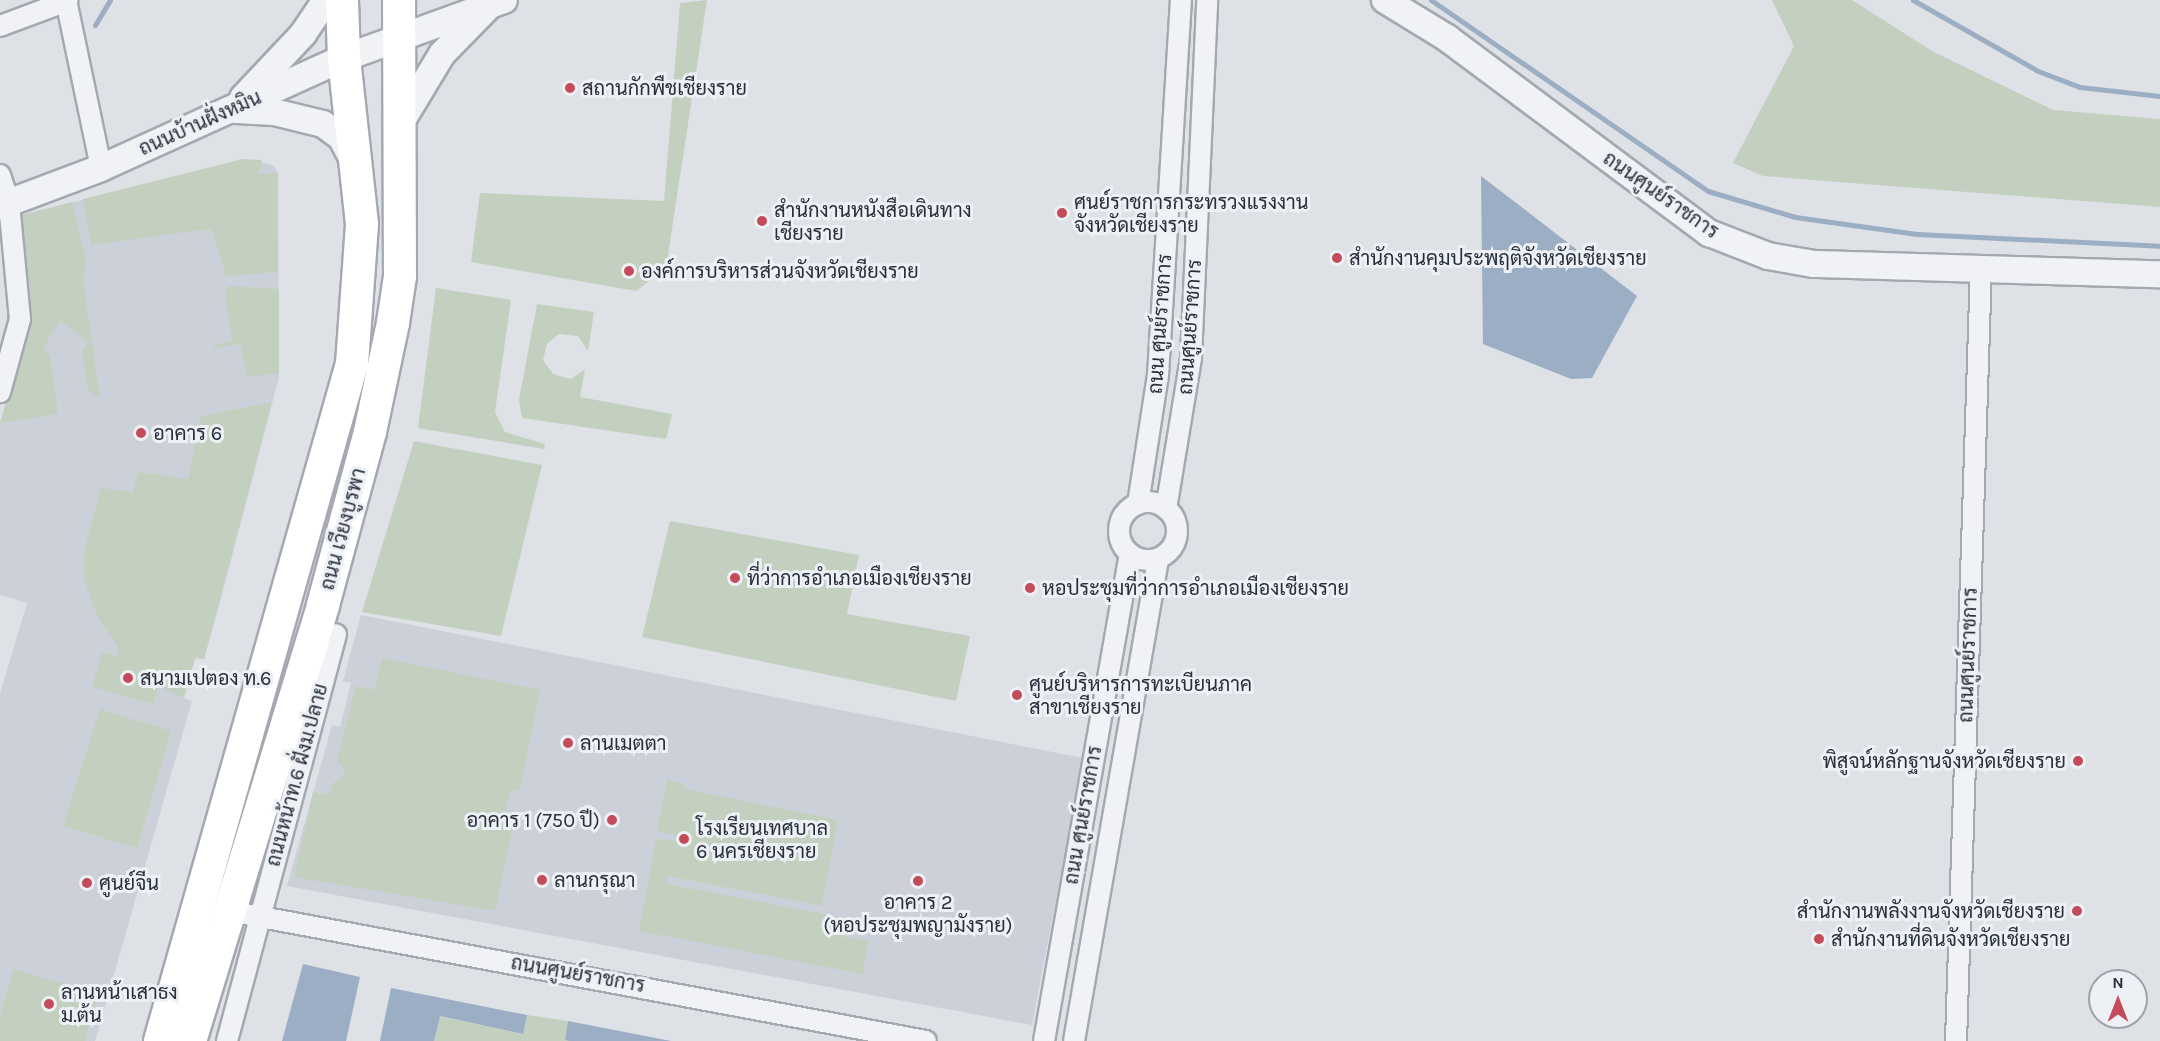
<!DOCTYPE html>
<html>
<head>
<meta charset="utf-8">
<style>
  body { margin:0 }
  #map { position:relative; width:2160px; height:1041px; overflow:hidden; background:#dee1e6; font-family:Karla,Sarabun,sans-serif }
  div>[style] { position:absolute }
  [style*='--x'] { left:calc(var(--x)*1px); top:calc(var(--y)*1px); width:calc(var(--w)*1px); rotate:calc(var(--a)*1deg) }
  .built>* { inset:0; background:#ccd0d8 }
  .green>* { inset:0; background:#c3d0c0 }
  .water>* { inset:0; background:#9baec4 }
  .stream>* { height:5px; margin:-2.5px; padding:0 2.5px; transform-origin:2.5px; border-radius:2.5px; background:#9baec4 }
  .roads { filter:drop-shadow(2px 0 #a4a8b0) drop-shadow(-2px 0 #a4a8b0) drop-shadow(0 2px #a4a8b0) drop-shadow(0 -2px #a4a8b0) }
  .minor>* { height:20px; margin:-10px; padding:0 10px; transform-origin:10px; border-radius:10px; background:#f0f2f5 }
  .minor>.ring { margin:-10px; padding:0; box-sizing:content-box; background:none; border:20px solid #f0f2f5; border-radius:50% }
  .tertiary>* { height:26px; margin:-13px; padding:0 13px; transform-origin:13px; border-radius:13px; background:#f0f2f5 }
  .primary>* { height:32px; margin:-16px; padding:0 16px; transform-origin:16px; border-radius:16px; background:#fff }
  .dots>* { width:16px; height:16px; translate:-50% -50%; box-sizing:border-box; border:3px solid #edf0f4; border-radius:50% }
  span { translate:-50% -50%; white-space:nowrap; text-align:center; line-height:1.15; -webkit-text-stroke:6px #edf0f4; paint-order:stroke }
  .poi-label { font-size:20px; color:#282f3c }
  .left { translate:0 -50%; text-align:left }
  .right { translate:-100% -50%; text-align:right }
  .street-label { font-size:20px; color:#282f3c }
  .north { position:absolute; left:2088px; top:969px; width:60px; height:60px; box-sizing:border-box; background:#edf0f4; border:2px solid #9ea3aa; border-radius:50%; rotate:0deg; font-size:16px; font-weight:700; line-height:24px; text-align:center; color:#282f3c }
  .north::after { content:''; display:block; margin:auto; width:21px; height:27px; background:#c44b59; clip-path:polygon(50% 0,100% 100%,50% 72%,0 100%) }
</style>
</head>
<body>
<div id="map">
  <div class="built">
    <i style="clip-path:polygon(243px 159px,273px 165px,278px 173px,279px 377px,222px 595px,204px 659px,195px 658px,184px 698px,192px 701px,95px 1041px,0 1041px,0 694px,27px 603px,0 595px,0 422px,25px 341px,27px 318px,18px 216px)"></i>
    <i style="clip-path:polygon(361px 615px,1083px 758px,1032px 1025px,287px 886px,332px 725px,340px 727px,351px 683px,343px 681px)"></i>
  </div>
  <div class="green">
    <i style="clip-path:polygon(707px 0,666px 268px,636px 291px,471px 262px,480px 193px,664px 201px,680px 3px)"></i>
    <i style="clip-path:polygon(1772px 0,1852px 0,1932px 51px,2053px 110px,2160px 119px,2160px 207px,1763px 176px,1733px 163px,1794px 46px)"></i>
    <i style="clip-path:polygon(243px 159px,262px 160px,258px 174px,278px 173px,278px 272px,226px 276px,213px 232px,208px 229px,91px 245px,83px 199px)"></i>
    <i style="clip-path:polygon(72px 202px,86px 260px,83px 279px,100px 399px,88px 390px,82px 351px,88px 342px,60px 321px,43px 348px,50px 356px,58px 414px,0 423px,25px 341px,27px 318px,18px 216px)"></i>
    <i style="clip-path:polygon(229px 286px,279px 289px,279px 373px,247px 377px,240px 344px,214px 348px,214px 345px,232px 341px,225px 291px)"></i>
    <i style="clip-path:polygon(436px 288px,511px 300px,495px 412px,505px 432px,545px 444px,544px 449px,418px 428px)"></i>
    <i style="clip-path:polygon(537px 304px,594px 312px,588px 351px,578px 336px,559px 334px,547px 344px,543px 360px,553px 374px,571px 379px,585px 369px,580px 397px,672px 414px,666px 439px,522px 418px,519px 400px)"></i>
    <i style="clip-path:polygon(272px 402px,204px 659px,195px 658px,184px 698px,159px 687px,153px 704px,92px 687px,102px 652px,117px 656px,117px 645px,97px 616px,84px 579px,84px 551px,101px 488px,133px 492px,138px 472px,188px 479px,201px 416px)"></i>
    <i style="clip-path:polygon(414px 441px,542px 465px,501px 636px,362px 612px)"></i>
    <i style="clip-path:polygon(670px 521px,859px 555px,847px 614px,970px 636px,956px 701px,642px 637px)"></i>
    <i style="clip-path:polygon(382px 658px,540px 690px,520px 791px,510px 790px,503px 823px,513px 826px,495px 911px,294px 877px,313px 792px,329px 795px,333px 783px,344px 776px,345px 770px,337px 761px,356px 686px,374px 690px)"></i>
    <i style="clip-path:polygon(100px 709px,171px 731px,137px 848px,63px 826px)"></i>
    <i style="clip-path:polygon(667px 780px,685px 784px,684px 789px,838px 820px,822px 906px,668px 876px,666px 884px,845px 918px,843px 937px,868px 941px,863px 974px,639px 931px,656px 839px,674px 841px,675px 835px,657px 831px)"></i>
    <i style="clip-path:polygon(14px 969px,98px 994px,85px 1041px,0 1041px,0 1015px)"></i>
    <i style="clip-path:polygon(527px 1015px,568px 1021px,565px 1040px,569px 1041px,434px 1041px,439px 1016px,522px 1034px)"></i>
  </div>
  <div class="water">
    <i style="clip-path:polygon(1481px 176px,1637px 296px,1592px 378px,1571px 379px,1483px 344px)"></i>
    <i style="clip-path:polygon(303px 964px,360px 977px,346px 1041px,282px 1041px)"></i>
    <i style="clip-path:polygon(391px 988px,527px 1015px,523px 1034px,440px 1016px,434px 1041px,380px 1041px)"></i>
    <i style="clip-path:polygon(568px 1021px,671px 1041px,569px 1041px,565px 1040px)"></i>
  </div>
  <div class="stream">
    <i style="--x:1431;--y:0;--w:336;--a:34.6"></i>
    <i style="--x:1708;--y:191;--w:91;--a:16.6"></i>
    <i style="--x:1795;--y:217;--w:123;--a:7.9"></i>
    <i style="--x:1917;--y:234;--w:243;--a:2.8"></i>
    <i style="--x:1913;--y:0;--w:144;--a:29.6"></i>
    <i style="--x:2038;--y:71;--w:45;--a:20.9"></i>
    <i style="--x:2080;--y:87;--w:81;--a:6.4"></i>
    <i style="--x:95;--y:25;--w:29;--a:-59"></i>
  </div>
  <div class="roads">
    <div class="minor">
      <i style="--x:66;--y:0;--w:172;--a:78.2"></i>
      <i style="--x:0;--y:26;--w:72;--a:-20.5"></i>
      <i style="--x:0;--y:175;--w:29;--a:72"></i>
      <i style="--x:9;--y:203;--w:117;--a:84.6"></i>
      <i style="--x:20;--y:319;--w:76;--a:105.3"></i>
      <i class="ring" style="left:1119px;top:502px;width:38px;height:38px"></i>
      <i style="--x:1138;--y:504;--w:131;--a:-81.2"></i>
      <i style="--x:1158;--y:375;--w:376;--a:-86.5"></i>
      <i style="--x:1166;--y:509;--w:153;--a:-80.6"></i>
      <i style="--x:1191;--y:358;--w:358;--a:-87.4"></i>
      <i style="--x:229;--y:911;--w:709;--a:10.57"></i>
      <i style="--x:227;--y:1041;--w:421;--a:-75"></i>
      <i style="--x:1044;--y:1041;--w:494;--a:-80"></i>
      <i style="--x:1074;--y:1041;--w:489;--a:-80.1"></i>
      <i style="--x:1956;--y:1041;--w:772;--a:-88.15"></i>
    </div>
    <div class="tertiary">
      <i style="--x:1385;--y:0;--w:73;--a:31.5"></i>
      <i style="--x:1447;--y:38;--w:327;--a:36.7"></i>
      <i style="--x:1709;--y:233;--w:63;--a:21.3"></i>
      <i style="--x:1768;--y:256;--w:47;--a:9.9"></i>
      <i style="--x:1814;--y:264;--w:346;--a:1.7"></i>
      <i style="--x:243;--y:98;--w:88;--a:-46.8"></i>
      <i style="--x:303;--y:34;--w:41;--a:-55.9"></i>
      <i style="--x:236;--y:110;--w:38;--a:3"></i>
      <i style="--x:274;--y:112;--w:50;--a:13.8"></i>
      <i style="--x:323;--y:124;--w:22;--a:36"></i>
      <i style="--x:341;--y:137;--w:27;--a:62"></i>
      <i style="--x:401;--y:122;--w:79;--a:-58.9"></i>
      <i style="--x:442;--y:54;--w:63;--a:-45.6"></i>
      <i style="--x:0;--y:206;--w:108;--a:-20.6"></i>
      <i style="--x:101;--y:168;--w:267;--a:-24.4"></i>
      <i style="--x:344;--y:58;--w:170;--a:-19.9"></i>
    </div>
    <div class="primary">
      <i style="--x:160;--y:1041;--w:704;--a:-74.17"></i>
      <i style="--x:352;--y:364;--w:140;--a:-85.9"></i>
      <i style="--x:362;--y:224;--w:167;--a:-96.2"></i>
      <i style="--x:344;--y:58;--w:58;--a:-92"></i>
      <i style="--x:190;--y:1041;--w:456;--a:-73"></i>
      <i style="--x:323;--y:605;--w:179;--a:-74.8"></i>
      <i style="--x:370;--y:432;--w:111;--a:-78.1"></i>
      <i style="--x:393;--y:323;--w:48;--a:-81.5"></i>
      <i style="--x:400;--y:276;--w:276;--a:-90.2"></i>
    </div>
  </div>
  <div class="dots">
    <i style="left:570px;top:88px;background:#c44b59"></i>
    <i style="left:1062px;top:213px;background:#c44b59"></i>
    <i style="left:762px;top:221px;background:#c44b59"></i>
    <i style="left:1337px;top:258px;background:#c44b59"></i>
    <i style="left:629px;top:271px;background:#c44b59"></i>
    <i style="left:141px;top:433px;background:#c44b59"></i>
    <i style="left:735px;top:578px;background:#c44b59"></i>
    <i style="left:1030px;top:588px;background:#c44b59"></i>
    <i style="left:128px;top:678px;background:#c44b59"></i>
    <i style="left:1017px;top:695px;background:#c44b59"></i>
    <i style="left:568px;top:743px;background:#c44b59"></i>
    <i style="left:2078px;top:761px;background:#c44b59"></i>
    <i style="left:612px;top:820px;background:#c44b59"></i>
    <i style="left:684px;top:839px;background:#c44b59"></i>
    <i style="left:542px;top:880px;background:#c44b59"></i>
    <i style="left:918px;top:881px;background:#c44b59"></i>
    <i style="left:87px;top:883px;background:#c44b59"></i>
    <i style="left:2077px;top:911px;background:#c44b59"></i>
    <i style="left:1819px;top:939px;background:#c44b59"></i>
    <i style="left:49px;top:1004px;background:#c44b59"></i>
  </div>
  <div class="poi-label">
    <span class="left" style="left:582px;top:88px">สถานกักพืชเชียงราย</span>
    <span class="left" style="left:1074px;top:214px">ศูนย์ราชการกระทรวงแรงงาน<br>จังหวัดเชียงราย</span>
    <span class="left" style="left:774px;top:222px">สำนักงานหนังสือเดินทาง<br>เชียงราย</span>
    <span class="left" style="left:1349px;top:258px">สำนักงานคุมประพฤติจังหวัดเชียงราย</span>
    <span class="left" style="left:641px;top:271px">องค์การบริหารส่วนจังหวัดเชียงราย</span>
    <span class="left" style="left:153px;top:433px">อาคาร 6</span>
    <span class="left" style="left:747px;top:578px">ที่ว่าการอำเภอเมืองเชียงราย</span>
    <span class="left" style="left:1042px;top:588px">หอประชุมที่ว่าการอำเภอเมืองเชียงราย</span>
    <span class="left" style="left:140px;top:678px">สนามเปตอง ท.6</span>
    <span class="left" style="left:1029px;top:696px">ศูนย์บริหารการทะเบียนภาค<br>สาขาเชียงราย</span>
    <span class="left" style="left:580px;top:743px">ลานเมตตา</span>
    <span class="right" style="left:2066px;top:761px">พิสูจน์หลักฐานจังหวัดเชียงราย</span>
    <span class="right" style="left:600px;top:820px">อาคาร 1 (750 ปี)</span>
    <span class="left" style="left:696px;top:840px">โรงเรียนเทศบาล<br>6 นครเชียงราย</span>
    <span class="left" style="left:554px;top:880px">ลานกรุณา</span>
    <span class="left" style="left:99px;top:883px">ศูนย์จีน</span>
    <span style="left:918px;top:914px">อาคาร 2<br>(หอประชุมพญามังราย)</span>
    <span class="right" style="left:2065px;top:911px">สำนักงานพลังงานจังหวัดเชียงราย</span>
    <span class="left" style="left:1831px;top:939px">สำนักงานที่ดินจังหวัดเชียงราย</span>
    <span class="left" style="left:61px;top:1004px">ลานหน้าเสาธง<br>ม.ต้น</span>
  </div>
  <div class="street-label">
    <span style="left:200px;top:123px;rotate:-24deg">ถนนบ้านฝั่งหมิน</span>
    <span style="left:1661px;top:195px;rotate:35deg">ถนนศูนย์ราชการ</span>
    <span style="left:1160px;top:324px;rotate:-86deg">ถนน ศูนย์ราชการ</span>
    <span style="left:1190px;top:327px;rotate:-86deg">ถนนศูนย์ราชการ</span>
    <span style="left:343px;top:529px;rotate:-75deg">ถนน เวียงบูรพา</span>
    <span style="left:1968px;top:655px;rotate:-88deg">ถนนศูนย์ราชการ</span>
    <span style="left:297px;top:775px;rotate:-75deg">ถนนหน้าท.6 ฝั่งม.ปลาย</span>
    <span style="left:1083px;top:815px;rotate:-80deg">ถนน ศูนย์ราชการ</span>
    <span style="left:578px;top:974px;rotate:10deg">ถนนศูนย์ราชการ</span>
  </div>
  <div class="north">N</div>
</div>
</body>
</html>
